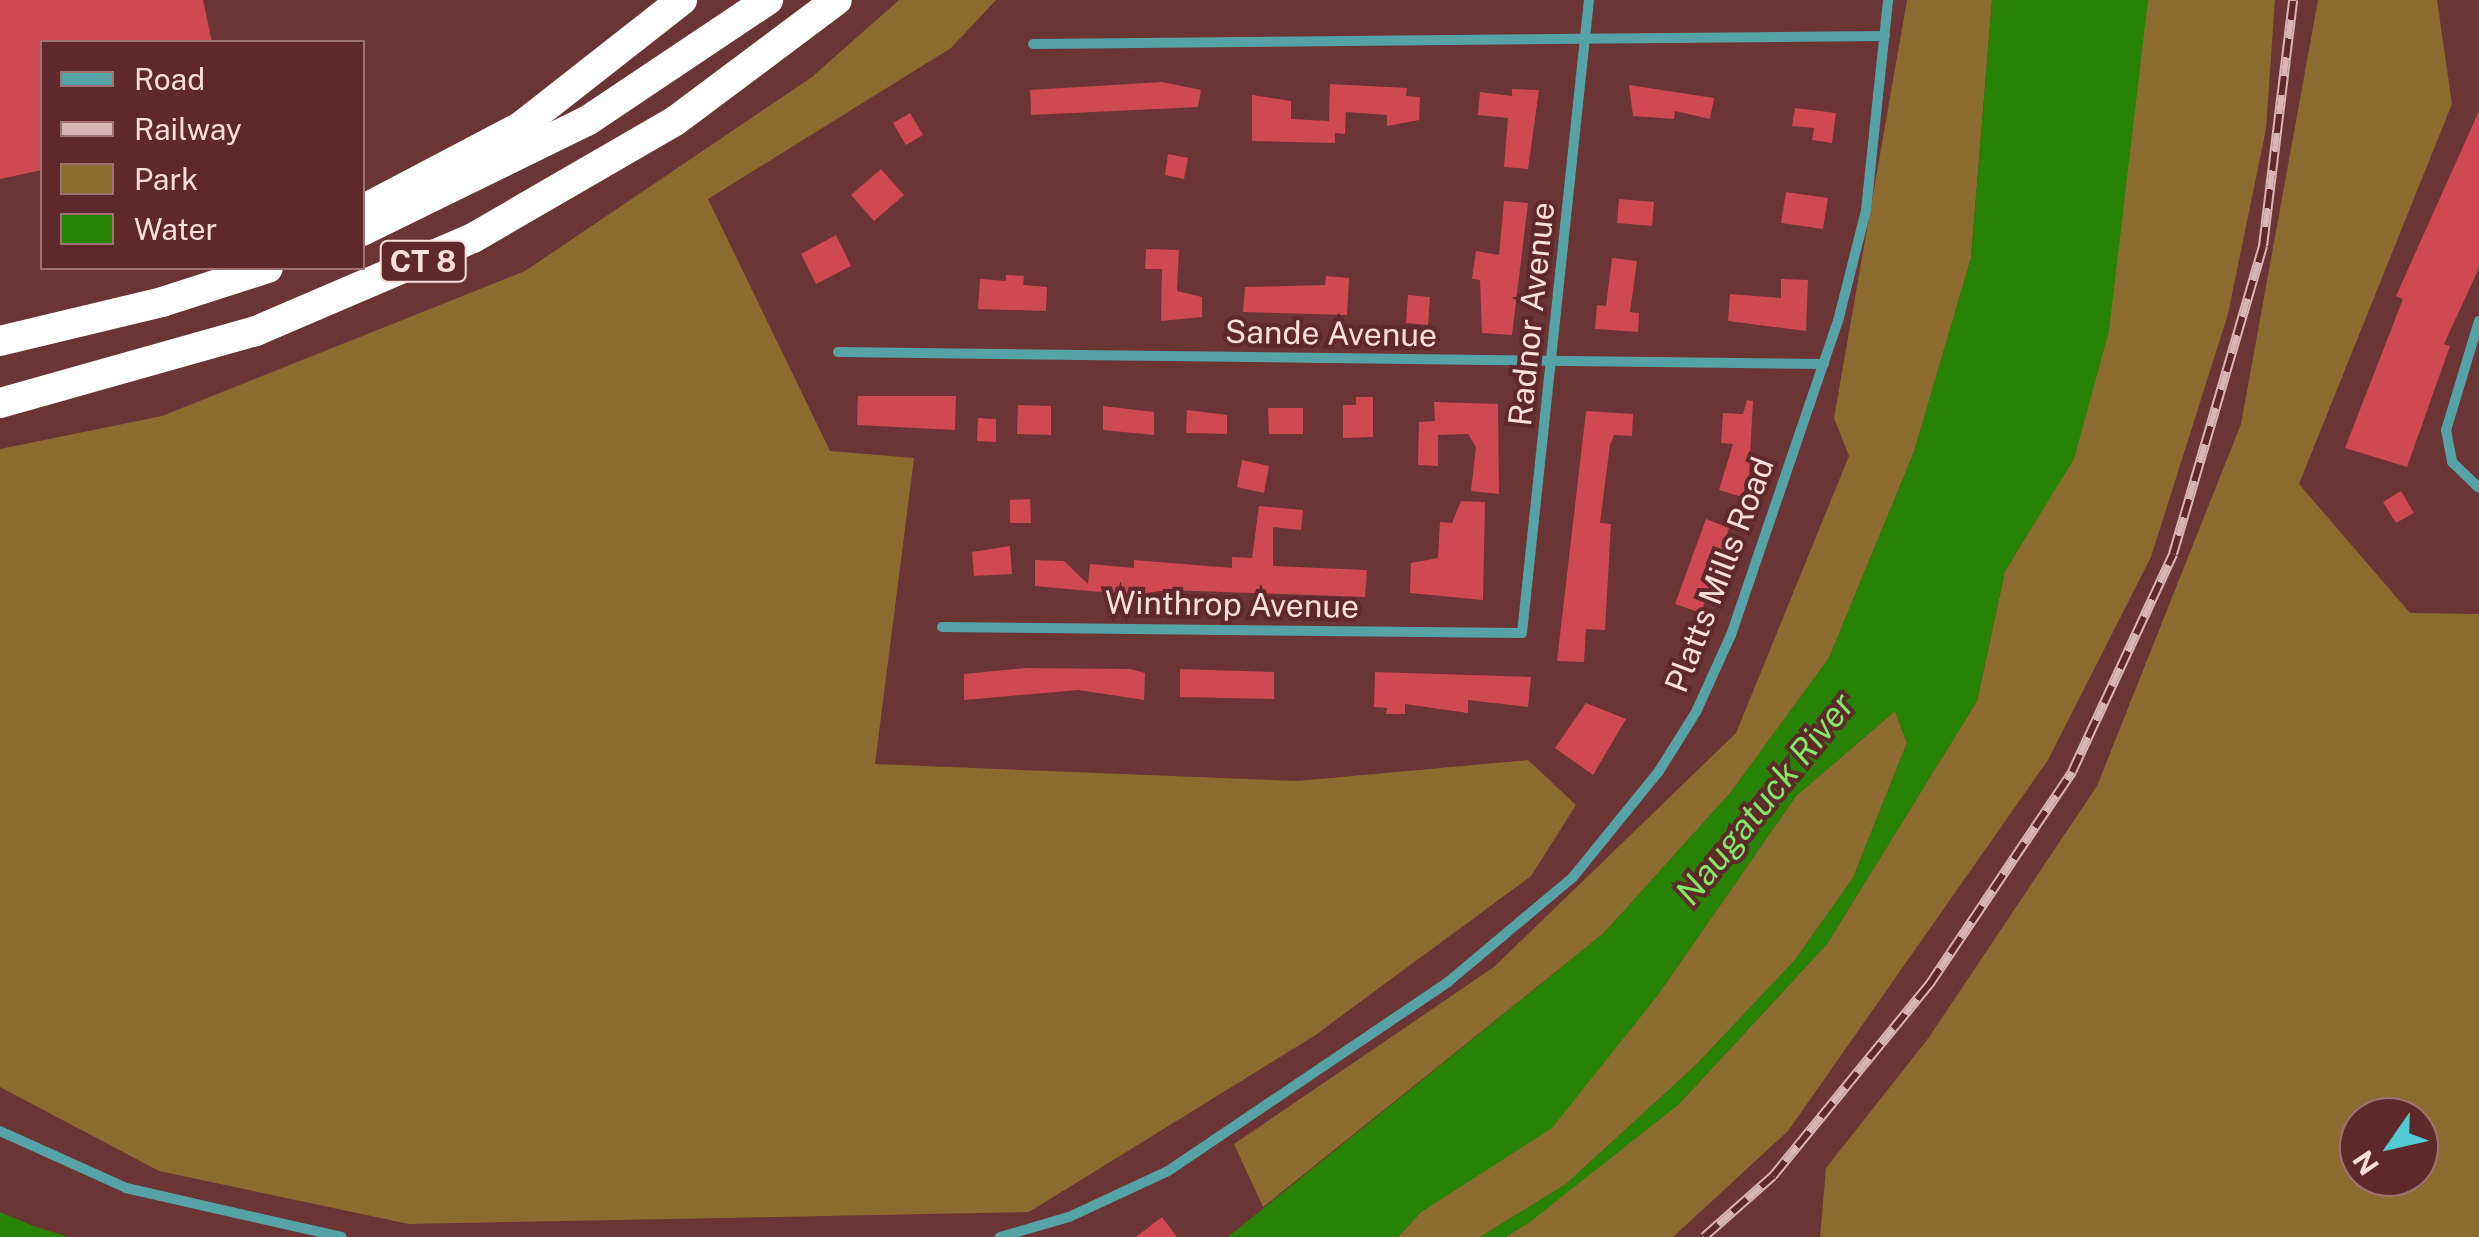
<!DOCTYPE html>
<html>
<head>
<meta charset="utf-8">
<style>
  body { margin:0 }
  #map { position:relative; width:2479px; height:1237px; overflow:hidden; background:#6b3435; font-family:"Public Sans",sans-serif }
  div>[style] { position:absolute }
  [style*='--x'] { left:calc(var(--x)*1px); top:calc(var(--y)*1px); width:calc(var(--w)*1px); rotate:calc(var(--a)*1deg) }
  .green>* { inset:0; background:#8c6b30 }
  .water>* { inset:0; background:#288205 }
  .building>* { inset:0; background:#ce4952 }
  .street>* { height:10px; margin:-5px; padding:0 5px; transform-origin:5px; border-radius:5px; background:#56a3a7 }
  .highway>* { height:30px; margin:-15px; padding:0 15px; transform-origin:15px; border-radius:15px; background:#fefefe }
  .rail>* { height:10px; margin-top:-5px; transform-origin:0; background:repeating-linear-gradient(90deg,#5f292b 0 19px,#d8b5b5 0 38px); box-sizing:border-box; border-block:2px solid #d8b5b5 }
  span { translate:-50% -50%; white-space:nowrap; text-align:center; line-height:1.15; -webkit-text-stroke:8px #5f292b; paint-order:stroke }
  .shield-label span { padding:2px 8px; background:#5f292b; border:2px solid; border-radius:8px; -webkit-text-stroke-width:0 }
  .shield-label { font-size:30px; color:#fbdfde; font-weight:700 }
  .street-label { font-size:32px; color:#fbdfde }
  .water-label { font-size:35px; color:#7fea65; font-style:italic }
  .legend { position:absolute; left:40px; top:40px; width:325px; height:230px; box-sizing:border-box; background:#5f292b; border:2px solid #9d7273; margin:0; padding:12px 18px; list-style:none; font-size:30px; color:#fbdfde }
  .legend li { display:flex; align-items:center; gap:20px; height:50px }
  .legend b { width:50px; border:2px solid #9d7273 }
  .north { position:absolute; left:2339px; top:1097px; width:100px; height:100px; box-sizing:border-box; background:#5f292b; border:2px solid #9d7273; border-radius:50%; rotate:236deg; font-size:28px; font-weight:700; line-height:40px; text-align:center; color:#fbdfde }
  .north::after { content:''; display:block; margin:auto; width:35px; height:45px; background:#51ccd2; clip-path:polygon(50% 0,100% 100%,50% 72%,0 100%) }
</style>
</head>
<body>
<div id="map">
  <div class="green">
    <i style="clip-path:polygon(899px 0,996px 0,951px 48px,708px 199px,830px 451px,914px 458px,875px 764px,1297px 781px,1528px 760px,1576px 805px,1531px 876px,1314px 1036px,1029px 1212px,409px 1224px,159px 1171px,0 1087px,0 449px,162px 416px,525px 271px,812px 77px)"></i>
    <i style="clip-path:polygon(1907px 0,1992px 0,1971px 258px,1914px 452px,1829px 658px,1731px 792px,1604px 933px,1263px 1207px,1234px 1144px,1494px 967px,1736px 733px,1849px 456px,1834px 418px)"></i>
    <i style="clip-path:polygon(2148px 0,2275px 0,2266px 129px,2228px 314px,2151px 557px,2048px 760px,1788px 1131px,1673px 1237px,1506px 1237px,1679px 1104px,1827px 944px,1977px 701px,2005px 571px,2074px 458px)"></i>
    <i style="clip-path:polygon(evenodd,2318px 0,2437px 0,2452px 104px,2299px 484px,2410px 613px,2479px 614px,2479px 1237px,1820px 1237px,1826px 1168px,1927px 1040px,2097px 786px,2241px 424px,2318px 0,2359px 1117px,2419px 1117px,2419px 1177px,2359px 1177px,2359px 1117px)"></i>
    <i style="clip-path:polygon(1895px 711px,1907px 743px,1853px 878px,1795px 960px,1696px 1065px,1566px 1184px,1480px 1237px,1398px 1237px,1421px 1212px,1552px 1127px,1657px 996px,1796px 796px)"></i>
  </div>
  <div class="water">
    <i style="clip-path:polygon(1992px 0,2148px 0,2109px 331px,2074px 459px,2005px 571px,1977px 701px,1827px 944px,1679px 1104px,1530px 1222px,1506px 1237px,1480px 1237px,1566px 1184px,1696px 1065px,1795px 960px,1853px 878px,1907px 743px,1895px 711px,1796px 796px,1657px 996px,1552px 1128px,1421px 1212px,1398px 1237px,1228px 1237px,1604px 933px,1731px 792px,1829px 658px,1914px 452px,1971px 258px)"></i>
    <i style="clip-path:polygon(0 1212px,36px 1227px,69px 1237px,0 1237px)"></i>
  </div>
  <div class="building">
    <i style="clip-path:polygon(0 0,203px 0,212px 42px,42px 42px,42px 170px,0 179px)"></i>
    <i style="clip-path:polygon(1162px 82px,1201px 90px,1198px 107px,1031px 115px,1030px 90px)"></i>
    <i style="clip-path:polygon(1330px 84px,1407px 88px,1406px 96px,1420px 97px,1419px 120px,1387px 126px,1387px 115px,1346px 112px,1345px 134px,1335px 133px,1335px 143px,1252px 141px,1252px 95px,1291px 101px,1291px 119px,1329px 121px)"></i>
    <i style="clip-path:polygon(1629px 85px,1714px 98px,1710px 119px,1675px 111px,1674px 119px,1633px 116px)"></i>
    <i style="clip-path:polygon(1512px 89px,1539px 90px,1528px 169px,1504px 167px,1508px 118px,1478px 115px,1480px 92px,1512px 96px)"></i>
    <i style="clip-path:polygon(1795px 108px,1836px 113px,1832px 143px,1812px 140px,1814px 128px,1792px 126px)"></i>
    <i style="clip-path:polygon(2479px 111px,2479px 268px,2444px 344px,2450px 346px,2407px 467px,2345px 448px,2403px 299px,2396px 296px)"></i>
    <i style="clip-path:polygon(910px 113px,923px 135px,906px 145px,893px 123px)"></i>
    <i style="clip-path:polygon(1168px 154px,1188px 158px,1184px 179px,1165px 175px)"></i>
    <i style="clip-path:polygon(881px 169px,904px 195px,874px 221px,851px 195px)"></i>
    <i style="clip-path:polygon(1786px 192px,1828px 198px,1823px 229px,1781px 223px)"></i>
    <i style="clip-path:polygon(1619px 199px,1654px 202px,1652px 226px,1617px 223px)"></i>
    <i style="clip-path:polygon(1504px 201px,1528px 203px,1512px 335px,1482px 333px,1480px 280px,1472px 279px,1476px 251px,1499px 255px)"></i>
    <i style="clip-path:polygon(836px 235px,851px 266px,816px 284px,801px 254px)"></i>
    <i style="clip-path:polygon(1146px 249px,1179px 250px,1177px 291px,1202px 297px,1202px 317px,1161px 321px,1162px 269px,1145px 269px)"></i>
    <i style="clip-path:polygon(1612px 258px,1637px 261px,1630px 312px,1639px 313px,1638px 332px,1595px 329px,1597px 305px,1606px 306px)"></i>
    <i style="clip-path:polygon(1006px 275px,1024px 276px,1023px 285px,1047px 287px,1046px 311px,978px 309px,980px 279px,1006px 281px)"></i>
    <i style="clip-path:polygon(1326px 276px,1349px 278px,1347px 315px,1243px 312px,1245px 287px,1325px 285px)"></i>
    <i style="clip-path:polygon(1781px 279px,1808px 280px,1806px 331px,1728px 321px,1730px 294px,1781px 298px)"></i>
    <i style="clip-path:polygon(1408px 295px,1430px 297px,1428px 325px,1406px 323px)"></i>
    <i style="clip-path:polygon(858px 396px,956px 396px,955px 430px,857px 425px)"></i>
    <i style="clip-path:polygon(1356px 397px,1373px 397px,1373px 437px,1343px 438px,1343px 405px,1356px 405px)"></i>
    <i style="clip-path:polygon(1747px 400px,1753px 401px,1749px 475px,1742px 497px,1719px 490px,1733px 444px,1721px 443px,1723px 413px,1743px 414px)"></i>
    <i style="clip-path:polygon(1434px 402px,1498px 404px,1499px 494px,1471px 491px,1476px 447px,1468px 434px,1438px 435px,1438px 466px,1418px 465px,1419px 422px,1435px 421px)"></i>
    <i style="clip-path:polygon(1018px 405px,1051px 406px,1051px 435px,1017px 434px)"></i>
    <i style="clip-path:polygon(1103px 406px,1154px 412px,1154px 435px,1103px 430px)"></i>
    <i style="clip-path:polygon(1268px 408px,1303px 408px,1303px 434px,1269px 434px)"></i>
    <i style="clip-path:polygon(1187px 410px,1227px 415px,1227px 434px,1186px 433px)"></i>
    <i style="clip-path:polygon(1586px 411px,1633px 414px,1632px 436px,1614px 435px,1610px 445px,1600px 523px,1611px 524px,1605px 630px,1586px 629px,1584px 662px,1557px 661px)"></i>
    <i style="clip-path:polygon(978px 418px,996px 419px,996px 442px,977px 441px)"></i>
    <i style="clip-path:polygon(1242px 460px,1269px 466px,1264px 493px,1237px 487px)"></i>
    <i style="clip-path:polygon(2401px 491px,2414px 513px,2396px 523px,2383px 502px)"></i>
    <i style="clip-path:polygon(1030px 499px,1031px 523px,1010px 523px,1010px 500px)"></i>
    <i style="clip-path:polygon(1461px 501px,1485px 502px,1483px 600px,1410px 593px,1411px 563px,1438px 558px,1440px 522px,1452px 523px)"></i>
    <i style="clip-path:polygon(1259px 506px,1303px 510px,1301px 530px,1273px 527px,1273px 566px,1367px 570px,1365px 597px,1168px 590px,1133px 595px,1035px 586px,1035px 560px,1064px 561px,1088px 584px,1090px 564px,1134px 568px,1134px 560px,1232px 568px,1232px 557px,1252px 558px)"></i>
    <i style="clip-path:polygon(1706px 519px,1729px 528px,1701px 613px,1675px 604px)"></i>
    <i style="clip-path:polygon(1010px 546px,1012px 574px,974px 576px,972px 552px)"></i>
    <i style="clip-path:polygon(1025px 668px,1130px 669px,1145px 673px,1144px 700px,1078px 690px,964px 700px,964px 674px)"></i>
    <i style="clip-path:polygon(1180px 669px,1274px 672px,1274px 699px,1180px 697px)"></i>
    <i style="clip-path:polygon(1375px 672px,1531px 677px,1528px 707px,1468px 700px,1468px 713px,1405px 704px,1405px 714px,1386px 714px,1387px 708px,1374px 707px)"></i>
    <i style="clip-path:polygon(1586px 703px,1626px 719px,1593px 775px,1555px 748px)"></i>
    <i style="clip-path:polygon(1162px 1217px,1177px 1237px,1136px 1237px)"></i>
  </div>
  <div class="street">
    <i style="--x:1033;--y:44;--w:852;--a:-0.54"></i>
    <i style="--x:2479;--y:321;--w:114;--a:106.8"></i>
    <i style="--x:2446;--y:430;--w:33;--a:79"></i>
    <i style="--x:2452;--y:462;--w:37;--a:44"></i>
    <i style="--x:838;--y:352;--w:986;--a:0.7"></i>
    <i style="--x:942;--y:627;--w:580;--a:0.59"></i>
    <i style="--x:1522;--y:633;--w:637;--a:-83.96"></i>
    <i style="--x:0;--y:1131;--w:138;--a:24.3"></i>
    <i style="--x:126;--y:1188;--w:221;--a:12.8"></i>
    <i style="--x:1000;--y:1237;--w:72;--a:-16.2"></i>
    <i style="--x:1069;--y:1217;--w:109;--a:-24.9"></i>
    <i style="--x:1168;--y:1171;--w:338;--a:-34"></i>
    <i style="--x:1448;--y:982;--w:163;--a:-40"></i>
    <i style="--x:1573;--y:877;--w:136;--a:-50.9"></i>
    <i style="--x:1659;--y:771;--w:70;--a:-57.9"></i>
    <i style="--x:1696;--y:712;--w:85;--a:-65.6"></i>
    <i style="--x:1731;--y:635;--w:332;--a:-71.2"></i>
    <i style="--x:1838;--y:321;--w:114;--a:-75.8"></i>
    <i style="--x:1866;--y:210;--w:211;--a:-84"></i>
  </div>
  <div class="highway">
    <i style="--x:362;--y:210;--w:178;--a:-27.7"></i>
    <i style="--x:520;--y:127;--w:206;--a:-38.1"></i>
    <i style="--x:362;--y:231;--w:250;--a:-26.1"></i>
    <i style="--x:587;--y:121;--w:218;--a:-33.8"></i>
    <i style="--x:0;--y:341;--w:167;--a:-13.5"></i>
    <i style="--x:162;--y:302;--w:111;--a:-17.8"></i>
    <i style="--x:0;--y:403;--w:266;--a:-15.7"></i>
    <i style="--x:256;--y:331;--w:236;--a:-23.2"></i>
    <i style="--x:473;--y:238;--w:233;--a:-30.1"></i>
    <i style="--x:675;--y:121;--w:202;--a:-36.8"></i>
  </div>
  <div class="rail">
    <i style="--x:1704;--y:1237;--w:92;--a:-41.5"></i>
    <i style="--x:1773;--y:1176;--w:247;--a:-50.8"></i>
    <i style="--x:1929;--y:985;--w:257;--a:-56.1"></i>
    <i style="--x:2072;--y:772;--w:240;--a:-65.1"></i>
    <i style="--x:2173;--y:554;--w:321;--a:-73.7"></i>
    <i style="--x:2263;--y:246;--w:248;--a:-83"></i>
  </div>
  <div class="shield-label">
    <span style="left:423px;top:261px">CT 8</span>
  </div>
  <div class="street-label">
    <span style="left:1532px;top:314px;rotate:-84deg">Radnor Avenue</span>
    <span style="left:1331px;top:334px;rotate:1deg">Sande Avenue</span>
    <span style="left:1720px;top:575px;rotate:-69deg">Platts Mills Road</span>
    <span style="left:1232px;top:605px;rotate:1deg">Winthrop Avenue</span>
  </div>
  <div class="water-label">
    <span style="left:1765px;top:799px;rotate:-51deg">Naugatuck River</span>
  </div>
  <ul class="legend">
  <li><b style="height:12px;background:#56a3a7"></b>Road</li>
  <li><b style="height:12px;background:#d8b5b5"></b>Railway</li>
  <li><b style="height:28px;background:#8c6b30"></b>Park</li>
  <li><b style="height:28px;background:#288205"></b>Water</li>
  </ul>
  <div class="north">N</div>
</div>
</body>
</html>
